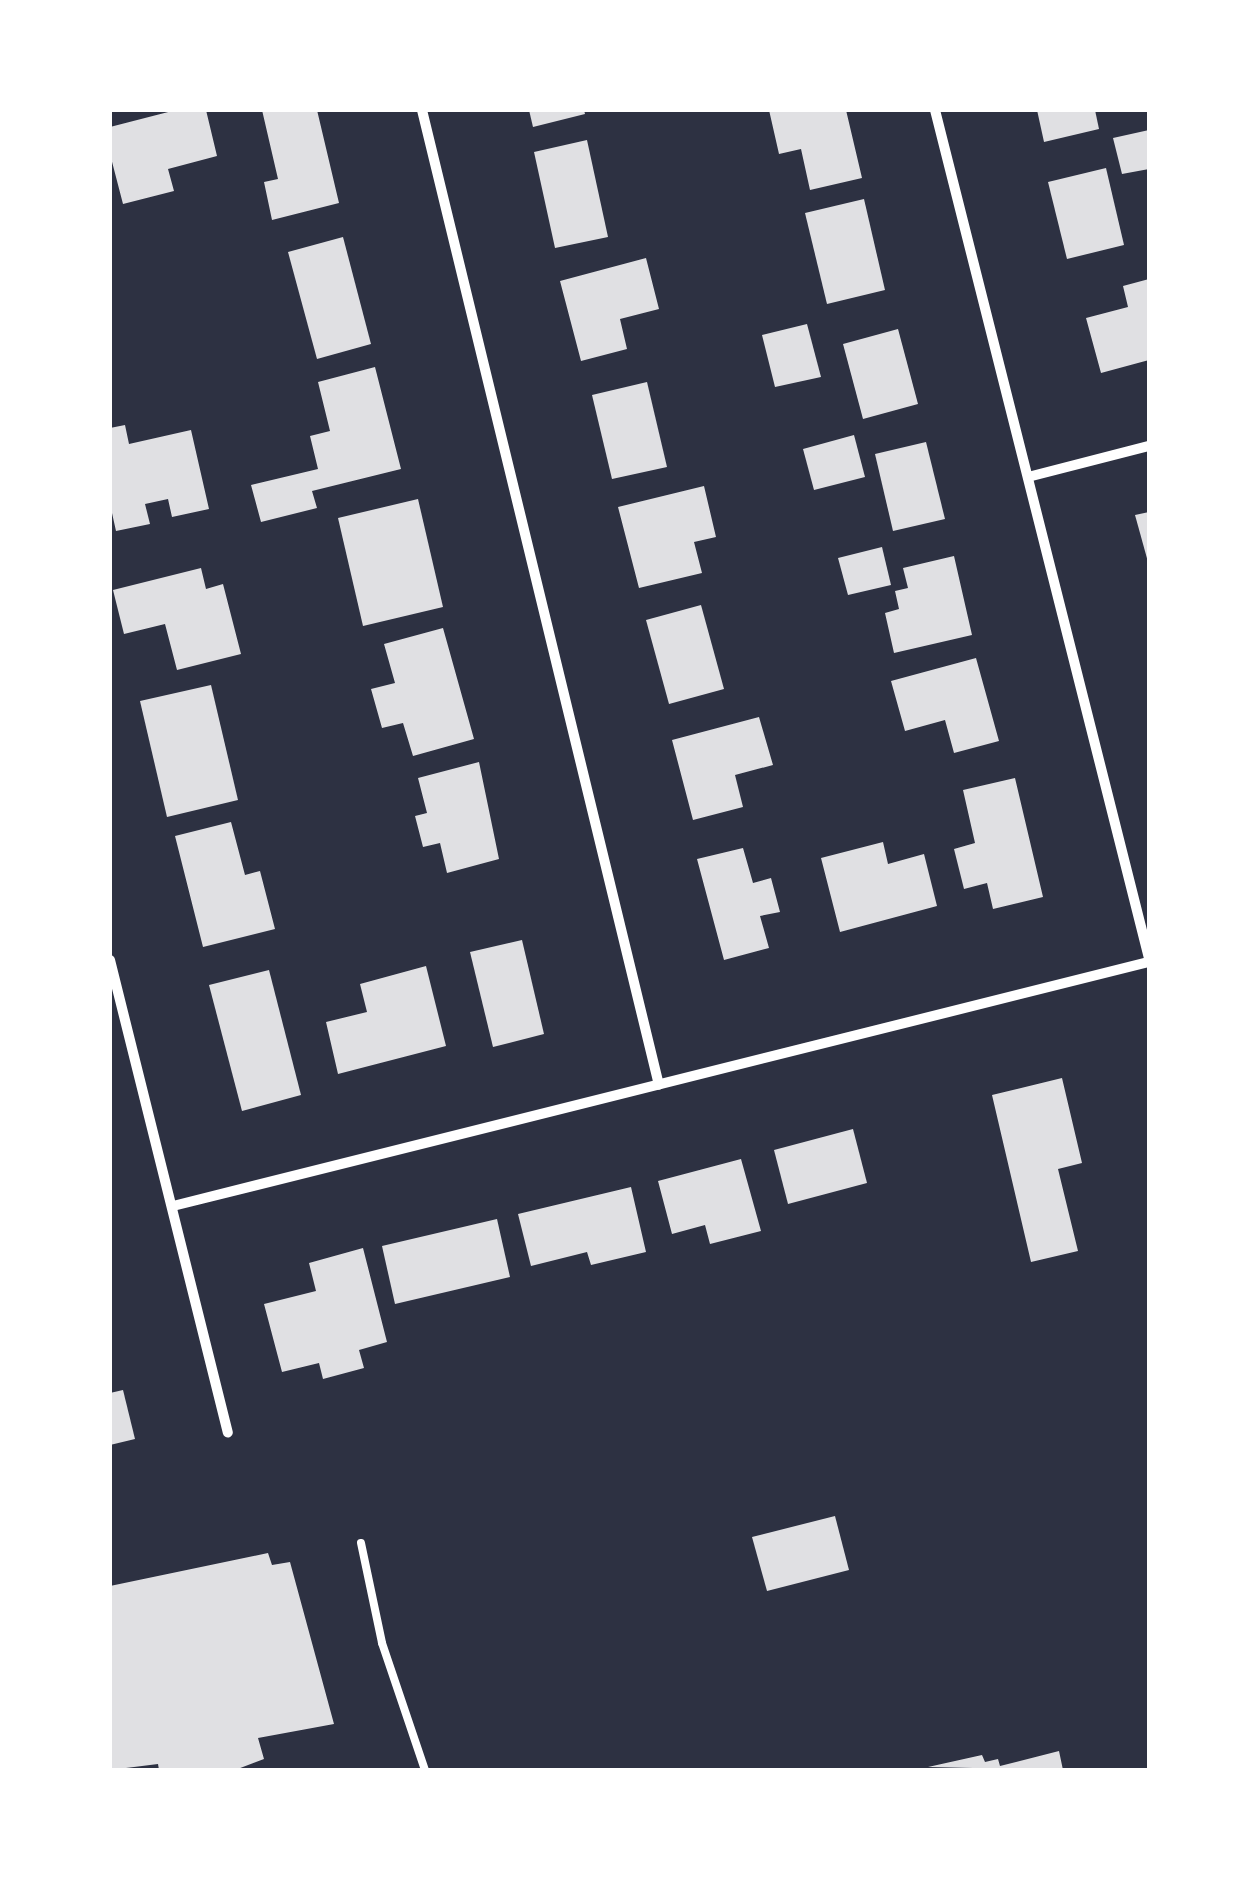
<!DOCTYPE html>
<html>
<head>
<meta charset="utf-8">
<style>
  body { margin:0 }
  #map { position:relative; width:1259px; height:1880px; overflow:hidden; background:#2d3142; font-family:"Noto Serif",serif }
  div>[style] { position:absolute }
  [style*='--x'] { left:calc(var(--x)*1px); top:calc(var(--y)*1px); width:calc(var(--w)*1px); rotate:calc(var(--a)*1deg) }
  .building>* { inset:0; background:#e0e0e3 }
  .service>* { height:8px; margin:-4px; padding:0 4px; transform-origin:4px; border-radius:4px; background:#fff }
  .minor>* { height:10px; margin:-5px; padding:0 5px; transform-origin:5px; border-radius:5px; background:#fff }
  span { translate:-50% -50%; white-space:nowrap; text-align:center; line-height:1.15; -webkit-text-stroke:8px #fff; paint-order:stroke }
  .frame { position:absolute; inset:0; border:112px solid #fff; pointer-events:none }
</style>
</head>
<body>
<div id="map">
  <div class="building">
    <i style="clip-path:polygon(176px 110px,206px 110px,217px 156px,168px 169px,174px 191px,123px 204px,110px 154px,110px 127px)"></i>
    <i style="clip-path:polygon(262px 110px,317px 110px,339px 203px,272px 220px,264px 182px,278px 179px)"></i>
    <i style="clip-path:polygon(529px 110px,584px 110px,585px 114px,533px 127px)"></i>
    <i style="clip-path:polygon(769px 110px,846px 110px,862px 178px,810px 190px,801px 149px,779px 154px)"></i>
    <i style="clip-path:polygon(1037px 110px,1095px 110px,1099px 129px,1044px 142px)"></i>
    <i style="clip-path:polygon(1149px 130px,1149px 169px,1122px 174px,1113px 138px)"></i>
    <i style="clip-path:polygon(587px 140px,608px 237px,555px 248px,534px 152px)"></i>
    <i style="clip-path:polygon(1106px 168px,1124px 245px,1067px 259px,1048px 182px)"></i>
    <i style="clip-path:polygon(864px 199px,885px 290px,827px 304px,805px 213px)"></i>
    <i style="clip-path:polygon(343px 237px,371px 344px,317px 359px,288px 252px)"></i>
    <i style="clip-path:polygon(646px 258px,659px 309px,620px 319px,627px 349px,581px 361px,560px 281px)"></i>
    <i style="clip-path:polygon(1149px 279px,1149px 360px,1101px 373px,1086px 318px,1128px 307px,1123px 286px)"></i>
    <i style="clip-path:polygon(807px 324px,821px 377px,775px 387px,762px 335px)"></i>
    <i style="clip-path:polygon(898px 329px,918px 404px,863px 419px,843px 344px)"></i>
    <i style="clip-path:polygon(375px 367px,401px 469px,312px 491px,317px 508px,261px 522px,251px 485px,318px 469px,310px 436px,330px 431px,318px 382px)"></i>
    <i style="clip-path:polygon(647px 382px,667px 467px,612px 479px,592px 395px)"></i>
    <i style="clip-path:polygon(125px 425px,129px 444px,191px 430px,209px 509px,172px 517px,168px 499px,145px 504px,150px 524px,116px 531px,110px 504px,110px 428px)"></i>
    <i style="clip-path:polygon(854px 435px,865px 477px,814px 490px,803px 449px)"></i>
    <i style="clip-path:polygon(926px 442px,945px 519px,893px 531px,875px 454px)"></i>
    <i style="clip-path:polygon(704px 486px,716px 537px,694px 542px,702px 573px,639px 588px,618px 507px)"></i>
    <i style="clip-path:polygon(418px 499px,443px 607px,363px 626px,338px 518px)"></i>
    <i style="clip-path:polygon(1149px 512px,1149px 562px,1148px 562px,1135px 515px)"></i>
    <i style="clip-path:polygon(882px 547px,891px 585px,848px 595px,838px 558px)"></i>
    <i style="clip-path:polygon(954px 556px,972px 635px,894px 653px,885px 613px,899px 609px,895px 591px,908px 588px,903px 568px)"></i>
    <i style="clip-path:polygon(201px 568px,206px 589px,223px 584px,241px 654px,177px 670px,165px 624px,124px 634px,113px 590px)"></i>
    <i style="clip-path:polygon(701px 605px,724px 689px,669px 704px,646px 620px)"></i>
    <i style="clip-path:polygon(443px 628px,474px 739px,413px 756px,403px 723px,382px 728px,371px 689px,395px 683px,384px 644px)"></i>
    <i style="clip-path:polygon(976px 658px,999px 741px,954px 753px,945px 720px,905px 731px,891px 681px)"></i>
    <i style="clip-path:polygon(211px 685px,238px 800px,167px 817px,140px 701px)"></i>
    <i style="clip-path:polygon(759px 717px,773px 765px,735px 775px,743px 807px,693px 820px,672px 740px)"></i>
    <i style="clip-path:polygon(479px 762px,499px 859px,447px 873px,440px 843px,423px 847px,415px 816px,427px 813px,418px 778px)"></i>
    <i style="clip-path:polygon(1015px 778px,1043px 897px,993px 909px,987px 883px,964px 889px,954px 849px,975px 843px,963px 790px)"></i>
    <i style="clip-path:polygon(231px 822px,245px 875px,260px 871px,275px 929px,203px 947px,175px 836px)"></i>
    <i style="clip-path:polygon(883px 842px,888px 864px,924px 854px,937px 906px,840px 932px,821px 858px)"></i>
    <i style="clip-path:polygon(743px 848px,753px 883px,771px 878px,780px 912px,760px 916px,769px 948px,724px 960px,697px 859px)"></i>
    <i style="clip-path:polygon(522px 940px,544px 1034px,493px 1047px,470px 952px)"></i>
    <i style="clip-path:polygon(426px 966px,446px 1046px,338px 1074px,326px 1022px,367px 1012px,360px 984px)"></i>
    <i style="clip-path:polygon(269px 970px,301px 1095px,242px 1111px,209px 985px)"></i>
    <i style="clip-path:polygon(1062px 1078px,1082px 1163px,1058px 1169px,1078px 1251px,1031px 1262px,992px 1095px)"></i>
    <i style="clip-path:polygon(853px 1129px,867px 1183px,788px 1204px,774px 1150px)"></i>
    <i style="clip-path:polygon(741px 1159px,761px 1231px,710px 1244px,705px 1225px,672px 1234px,658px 1181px)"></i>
    <i style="clip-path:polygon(631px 1187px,646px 1252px,591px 1265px,587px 1252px,531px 1266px,518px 1214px)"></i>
    <i style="clip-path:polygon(497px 1219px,510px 1277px,395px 1304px,382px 1246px)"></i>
    <i style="clip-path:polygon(363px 1248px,387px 1342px,359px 1350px,364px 1368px,323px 1379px,319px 1363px,282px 1372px,264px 1304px,316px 1291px,309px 1263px)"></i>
    <i style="clip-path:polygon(123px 1390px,135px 1439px,110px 1445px,110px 1393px)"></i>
    <i style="clip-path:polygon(835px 1516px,849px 1570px,767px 1591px,752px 1537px)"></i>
    <i style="clip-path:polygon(268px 1553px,272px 1565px,290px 1562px,334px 1724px,258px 1738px,264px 1759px,235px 1770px,159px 1770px,158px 1764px,110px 1770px,110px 1586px)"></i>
    <i style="clip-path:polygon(1059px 1751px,1063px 1770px,928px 1767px,982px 1755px,985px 1762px,998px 1759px,1000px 1766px)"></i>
  </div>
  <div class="service">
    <i style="--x:361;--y:1543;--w:102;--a:78.1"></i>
    <i style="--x:382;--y:1643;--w:134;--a:71.3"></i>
  </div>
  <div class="minor">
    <i style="--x:422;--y:110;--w:1003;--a:76.34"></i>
    <i style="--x:935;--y:110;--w:875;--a:75.84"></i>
    <i style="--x:1028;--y:477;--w:125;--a:-14.4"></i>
    <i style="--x:110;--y:960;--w:487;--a:76"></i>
    <i style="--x:173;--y:1206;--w:1006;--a:-14.04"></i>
  </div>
  <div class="frame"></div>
</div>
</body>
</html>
